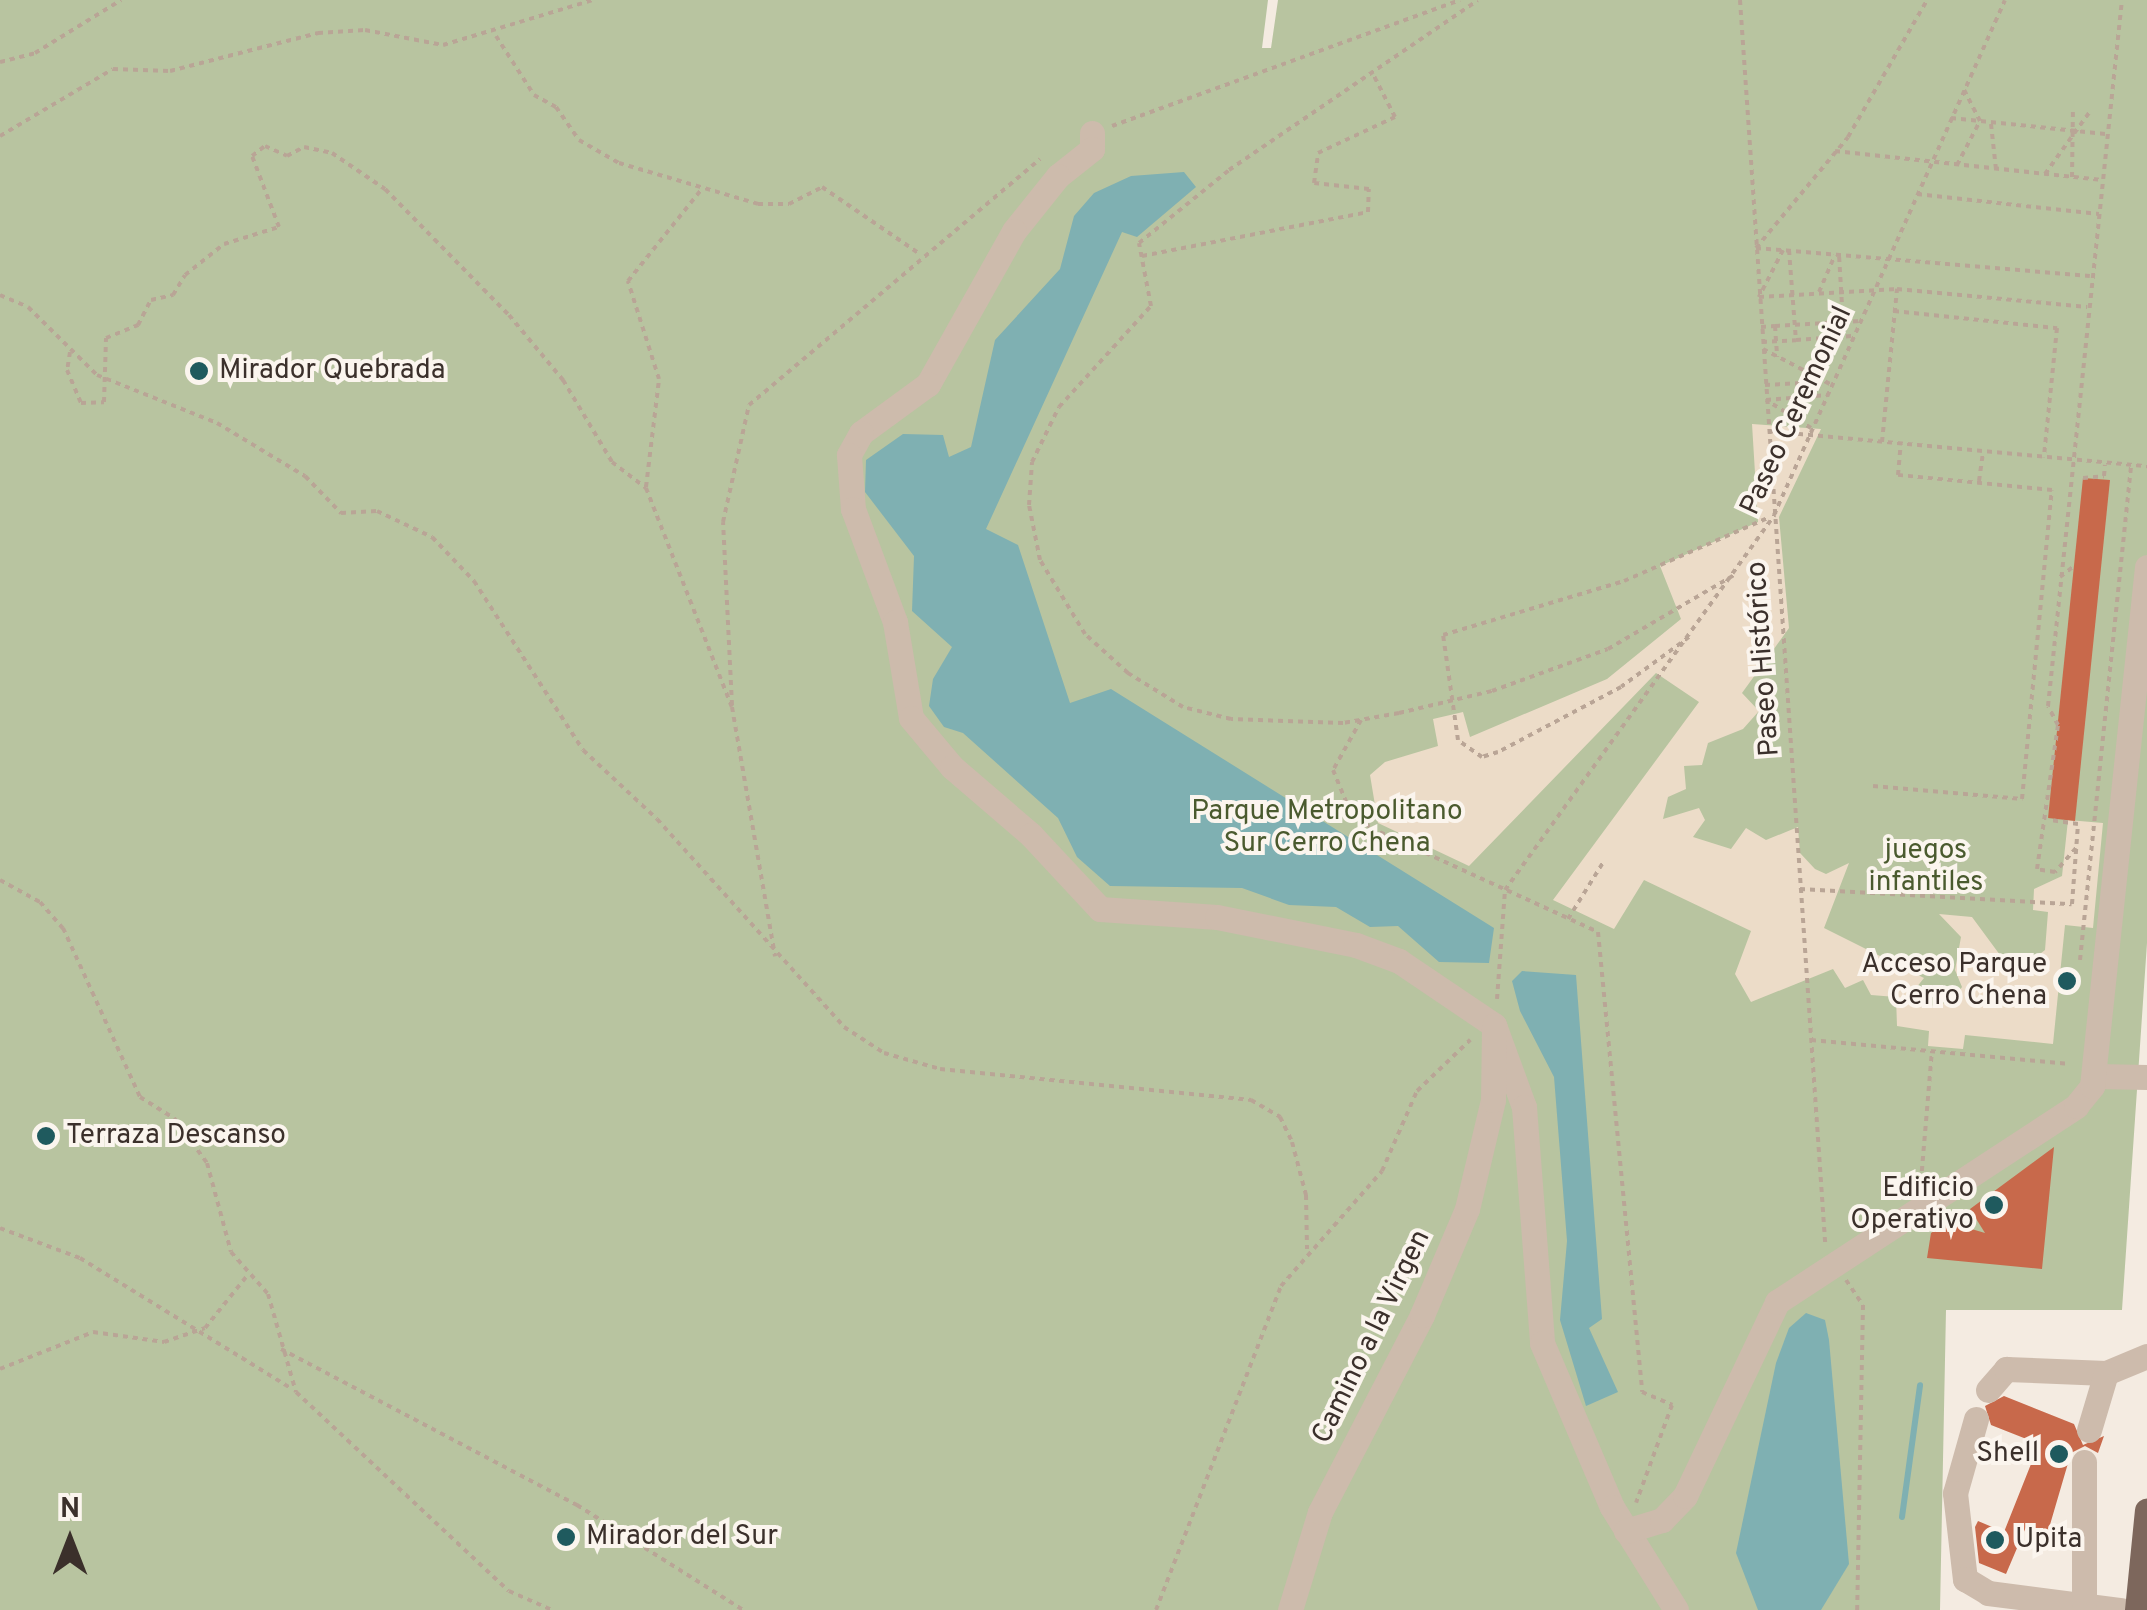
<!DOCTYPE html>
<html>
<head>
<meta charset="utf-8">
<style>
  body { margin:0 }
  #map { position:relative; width:2147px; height:1610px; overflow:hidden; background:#f4ebe1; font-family:Overpass,sans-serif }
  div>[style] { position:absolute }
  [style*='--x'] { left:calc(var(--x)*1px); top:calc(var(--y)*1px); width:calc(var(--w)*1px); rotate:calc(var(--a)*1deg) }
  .green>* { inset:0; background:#b8c4a0 }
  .plaza>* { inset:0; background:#ecdcc8 }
  .water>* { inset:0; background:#7fb0b2 }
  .stream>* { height:6px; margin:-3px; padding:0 3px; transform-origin:3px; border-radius:3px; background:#7fb0b2 }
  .building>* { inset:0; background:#c8694b }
  .path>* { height:4px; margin-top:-2px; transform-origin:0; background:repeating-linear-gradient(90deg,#b9a596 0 5px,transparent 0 10px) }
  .minor>* { height:25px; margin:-12.5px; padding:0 12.5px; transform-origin:12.5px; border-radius:12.5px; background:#cdbbac }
  .major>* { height:25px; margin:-12.5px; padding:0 12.5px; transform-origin:12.5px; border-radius:12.5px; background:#7d675c }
  .path-bridge>* { height:4px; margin-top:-2px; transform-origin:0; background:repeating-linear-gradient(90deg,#b9a596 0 5px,transparent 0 10px) }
  .dots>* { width:28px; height:28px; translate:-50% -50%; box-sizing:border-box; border:5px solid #fbf5ee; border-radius:50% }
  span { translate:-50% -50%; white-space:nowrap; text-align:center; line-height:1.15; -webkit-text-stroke:8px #fbf5ee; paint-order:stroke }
  .poi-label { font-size:28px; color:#3b302b }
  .left { translate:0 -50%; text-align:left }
  .right { translate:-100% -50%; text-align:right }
  .street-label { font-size:28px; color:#3b302b }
  .park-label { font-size:28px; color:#4a5a2e }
  .north { position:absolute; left:20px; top:1490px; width:100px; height:100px; -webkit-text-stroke:8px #fbf5ee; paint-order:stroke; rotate:0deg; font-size:28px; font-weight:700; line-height:40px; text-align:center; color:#3b302b }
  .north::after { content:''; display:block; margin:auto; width:35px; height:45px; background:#3b302b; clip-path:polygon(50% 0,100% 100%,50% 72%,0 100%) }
</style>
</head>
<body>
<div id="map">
  <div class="green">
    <i style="clip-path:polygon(0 0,1268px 0,1262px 48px,1271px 48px,1278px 0,2147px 0,2147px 943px,2122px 1310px,1946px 1310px,1940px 1610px,0 1610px)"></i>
  </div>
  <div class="plaza">
    <i style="clip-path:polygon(1752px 424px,1821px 429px,1779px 517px,1789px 628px,1742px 693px,1759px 711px,1743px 729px,1708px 743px,1702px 765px,1684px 766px,1686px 789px,1668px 797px,1663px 819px,1699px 808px,1705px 820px,1693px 837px,1731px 849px,1746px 828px,1766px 840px,1798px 827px,1800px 853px,1815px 869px,1826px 874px,1849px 863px,1824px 928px,1924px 978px,1912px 993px,1930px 1006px,1951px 1002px,1962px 987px,1955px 970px,1961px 937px,1939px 914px,1972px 917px,2014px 974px,2045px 950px,2048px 912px,2033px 910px,2034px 889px,2062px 876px,2068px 820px,2103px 823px,2093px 928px,2065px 925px,2053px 1044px,1965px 1035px,1963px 1049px,1928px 1046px,1929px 1031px,1897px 1026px,1896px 997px,1871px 995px,1863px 980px,1845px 988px,1833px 969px,1751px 1002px,1735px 974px,1751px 931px,1644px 880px,1614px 929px,1553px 900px,1699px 702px,1656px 673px,1469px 866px,1378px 823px,1370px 775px,1385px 762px,1438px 746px,1433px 719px,1463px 712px,1470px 737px,1607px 679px,1681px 619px,1660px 566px,1758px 522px)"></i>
  </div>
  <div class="water">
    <i style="clip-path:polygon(1184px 172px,1196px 187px,1137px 237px,1122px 232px,986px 529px,1018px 545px,1070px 703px,1111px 689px,1494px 928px,1489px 963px,1439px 962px,1398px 926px,1370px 927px,1336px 907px,1289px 905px,1242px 888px,1110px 886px,1077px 857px,1058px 818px,963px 733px,944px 727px,929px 706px,933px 679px,952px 647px,912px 611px,914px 556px,865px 492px,866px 460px,903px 434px,943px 435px,949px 457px,971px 447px,995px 340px,1060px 269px,1074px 216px,1094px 193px,1131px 176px)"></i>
    <i style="clip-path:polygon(1522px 971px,1576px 975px,1602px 1319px,1589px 1328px,1618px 1392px,1586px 1406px,1560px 1320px,1567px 1241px,1554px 1077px,1520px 1011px,1512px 981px)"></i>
    <i style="clip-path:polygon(1806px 1313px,1825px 1320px,1829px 1340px,1849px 1564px,1821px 1610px,1758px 1610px,1736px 1553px,1776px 1363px,1789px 1328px)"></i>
  </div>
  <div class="stream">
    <i style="--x:1902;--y:1517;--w:133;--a:-82.2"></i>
  </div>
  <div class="building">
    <i style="clip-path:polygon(2083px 478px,2110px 480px,2075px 821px,2048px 818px)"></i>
    <i style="clip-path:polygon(2054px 1147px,2042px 1269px,1927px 1258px,1931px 1233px,1948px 1222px,1985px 1233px,1970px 1209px)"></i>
    <i style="clip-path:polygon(2004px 1396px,2074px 1424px,2083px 1445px,2104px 1436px,2098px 1453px,2085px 1446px,2071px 1453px,2047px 1535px,2026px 1527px,2006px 1574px,1979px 1563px,1975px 1527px,1978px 1521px,2004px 1532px,2039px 1444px,1991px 1425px,1985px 1406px)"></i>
  </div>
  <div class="path">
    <i style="--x:1740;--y:0;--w:1245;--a:86.08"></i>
    <i style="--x:496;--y:36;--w:70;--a:57.2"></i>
    <i style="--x:534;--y:95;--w:25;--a:29"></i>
    <i style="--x:556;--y:107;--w:40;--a:55.1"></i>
    <i style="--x:579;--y:140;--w:46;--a:29.9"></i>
    <i style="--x:619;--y:163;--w:145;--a:16.4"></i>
    <i style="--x:758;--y:204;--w:31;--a:0"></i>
    <i style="--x:789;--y:204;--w:37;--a:-27"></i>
    <i style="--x:822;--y:187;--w:119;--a:34.4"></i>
    <i style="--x:0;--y:62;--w:36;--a:-14"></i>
    <i style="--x:35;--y:53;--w:101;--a:-31.6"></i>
    <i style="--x:1951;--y:118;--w:155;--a:5.9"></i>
    <i style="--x:1991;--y:124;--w:45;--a:83.7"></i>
    <i style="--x:1112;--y:126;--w:370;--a:-19.9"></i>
    <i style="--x:0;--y:136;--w:131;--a:-30.7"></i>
    <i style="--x:113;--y:69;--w:57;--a:2"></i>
    <i style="--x:170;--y:71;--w:153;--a:-14.4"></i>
    <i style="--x:318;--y:33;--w:47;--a:-3.7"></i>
    <i style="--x:365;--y:30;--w:79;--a:10.9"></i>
    <i style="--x:443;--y:45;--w:157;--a:-16.7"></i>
    <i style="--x:1835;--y:151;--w:269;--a:6.2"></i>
    <i style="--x:1957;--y:165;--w:50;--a:-62.4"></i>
    <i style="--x:1980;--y:121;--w:35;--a:-117"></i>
    <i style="--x:2045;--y:174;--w:79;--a:-54.3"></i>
    <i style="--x:2072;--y:177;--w:69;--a:-89.2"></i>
    <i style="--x:1917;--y:194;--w:183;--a:6.3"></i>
    <i style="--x:1756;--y:248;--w:335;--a:4.8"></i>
    <i style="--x:1756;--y:248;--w:144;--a:-50.3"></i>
    <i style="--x:1848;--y:137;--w:158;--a:-60"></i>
    <i style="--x:1783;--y:250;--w:53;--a:117.1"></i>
    <i style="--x:1759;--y:297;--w:138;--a:-3.3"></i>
    <i style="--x:1789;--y:250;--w:90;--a:85.6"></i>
    <i style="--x:1796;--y:340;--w:56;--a:-4.1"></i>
    <i style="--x:1142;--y:256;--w:230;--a:-11"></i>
    <i style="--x:1368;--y:212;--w:23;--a:-88"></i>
    <i style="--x:1369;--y:189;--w:55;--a:-173.8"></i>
    <i style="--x:1314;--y:183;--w:30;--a:-82"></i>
    <i style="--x:1318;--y:153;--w:85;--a:-25.1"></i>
    <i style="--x:1395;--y:117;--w:51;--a:-117.1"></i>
    <i style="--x:1819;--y:292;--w:40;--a:-66.6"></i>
    <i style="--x:0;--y:295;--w:30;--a:23"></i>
    <i style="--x:28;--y:307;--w:97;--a:44.6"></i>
    <i style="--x:97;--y:375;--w:129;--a:21.8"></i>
    <i style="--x:217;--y:423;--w:103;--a:31.1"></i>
    <i style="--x:305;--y:476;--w:52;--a:45.8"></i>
    <i style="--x:341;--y:513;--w:36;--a:-3"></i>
    <i style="--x:377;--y:511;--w:61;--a:25.3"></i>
    <i style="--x:432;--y:537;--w:61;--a:46.3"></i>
    <i style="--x:474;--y:581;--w:201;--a:57.2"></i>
    <i style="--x:583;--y:750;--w:101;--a:43"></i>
    <i style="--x:657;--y:819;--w:280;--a:48"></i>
    <i style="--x:844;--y:1027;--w:48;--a:33"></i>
    <i style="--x:884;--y:1053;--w:58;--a:15.9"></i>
    <i style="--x:940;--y:1069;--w:313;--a:5.7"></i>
    <i style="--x:1251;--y:1100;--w:34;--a:30"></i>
    <i style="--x:1280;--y:1117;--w:28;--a:64"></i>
    <i style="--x:1292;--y:1142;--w:55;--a:75.2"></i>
    <i style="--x:1306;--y:1195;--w:54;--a:88.9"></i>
    <i style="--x:1894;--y:311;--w:164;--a:6"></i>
    <i style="--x:2057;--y:328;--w:130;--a:95.8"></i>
    <i style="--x:1843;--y:322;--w:18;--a:-3"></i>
    <i style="--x:1775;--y:326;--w:68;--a:-3.4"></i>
    <i style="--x:1843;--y:322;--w:68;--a:-93.4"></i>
    <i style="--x:1761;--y:327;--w:14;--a:-4"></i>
    <i style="--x:1775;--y:326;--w:31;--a:86"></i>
    <i style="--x:1762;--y:342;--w:34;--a:-3"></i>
    <i style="--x:1763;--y:349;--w:78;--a:27.6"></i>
    <i style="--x:70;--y:352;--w:18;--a:99"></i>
    <i style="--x:67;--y:370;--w:36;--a:67"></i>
    <i style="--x:81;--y:403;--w:23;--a:-2"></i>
    <i style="--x:104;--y:402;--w:64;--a:-88.2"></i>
    <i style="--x:106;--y:338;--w:35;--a:-22"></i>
    <i style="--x:138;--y:325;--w:28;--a:-63"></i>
    <i style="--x:151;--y:300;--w:23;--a:-13"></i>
    <i style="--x:173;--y:295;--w:23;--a:-59"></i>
    <i style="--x:185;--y:275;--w:50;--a:-38.5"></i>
    <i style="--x:224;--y:244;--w:58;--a:-17.2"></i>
    <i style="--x:279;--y:227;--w:76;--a:-110.8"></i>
    <i style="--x:252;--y:156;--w:16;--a:-38"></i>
    <i style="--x:265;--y:146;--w:24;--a:24"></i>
    <i style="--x:287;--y:156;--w:19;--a:-28"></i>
    <i style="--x:304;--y:147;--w:29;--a:12"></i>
    <i style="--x:332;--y:153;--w:64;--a:34.2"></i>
    <i style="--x:385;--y:189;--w:177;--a:45.5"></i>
    <i style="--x:509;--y:315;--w:85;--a:50.3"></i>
    <i style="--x:563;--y:380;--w:96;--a:59.1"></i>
    <i style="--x:612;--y:462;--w:43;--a:37.4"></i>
    <i style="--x:646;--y:488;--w:235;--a:68.6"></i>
    <i style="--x:732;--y:707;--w:253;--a:80.2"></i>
    <i style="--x:1765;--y:385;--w:55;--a:-3.1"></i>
    <i style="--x:1811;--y:428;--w:53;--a:-148.1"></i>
    <i style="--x:1766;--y:400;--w:62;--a:-4.6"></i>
    <i style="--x:1768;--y:431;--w:381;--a:5.3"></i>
    <i style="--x:1882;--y:442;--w:154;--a:-84.4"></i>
    <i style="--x:1897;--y:289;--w:191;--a:5.4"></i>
    <i style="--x:2083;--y:478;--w:21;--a:-5"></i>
    <i style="--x:2104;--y:476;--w:11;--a:-85"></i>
    <i style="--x:1979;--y:481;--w:30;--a:-82"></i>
    <i style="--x:646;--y:487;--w:109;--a:-83.1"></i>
    <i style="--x:659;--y:379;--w:103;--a:-107.6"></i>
    <i style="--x:628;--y:281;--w:117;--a:-51.3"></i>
    <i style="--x:2060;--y:577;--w:18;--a:-38"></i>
    <i style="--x:1689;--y:637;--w:84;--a:143.7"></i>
    <i style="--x:1621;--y:687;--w:139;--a:152.1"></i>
    <i style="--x:1498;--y:752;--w:17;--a:163"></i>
    <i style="--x:1482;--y:757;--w:29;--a:-145"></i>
    <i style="--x:1458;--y:740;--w:106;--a:-98.1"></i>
    <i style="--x:1443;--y:635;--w:189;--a:-16.6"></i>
    <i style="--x:1624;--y:581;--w:159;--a:-23.7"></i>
    <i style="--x:1492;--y:691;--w:123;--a:-19.9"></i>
    <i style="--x:1608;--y:649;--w:146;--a:-30.4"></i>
    <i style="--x:732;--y:705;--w:183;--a:-92.8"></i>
    <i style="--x:723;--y:522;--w:120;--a:-77.5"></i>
    <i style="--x:749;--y:405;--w:381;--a:-40.2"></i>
    <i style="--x:1399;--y:713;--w:57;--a:169.9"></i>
    <i style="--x:1343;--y:723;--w:112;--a:-178"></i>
    <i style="--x:1231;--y:719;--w:49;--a:-166"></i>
    <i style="--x:1183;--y:707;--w:65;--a:-148.3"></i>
    <i style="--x:1128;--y:673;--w:58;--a:-137.8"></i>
    <i style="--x:1085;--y:634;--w:87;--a:-121.3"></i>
    <i style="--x:1040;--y:560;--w:56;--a:-101.3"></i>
    <i style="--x:1029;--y:505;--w:43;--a:-86"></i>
    <i style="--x:1032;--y:462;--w:61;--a:-63.9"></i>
    <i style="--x:1059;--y:407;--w:137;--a:-47.7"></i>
    <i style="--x:1151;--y:306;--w:64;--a:-100.8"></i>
    <i style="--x:1139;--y:243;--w:116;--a:-39"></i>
    <i style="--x:1229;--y:170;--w:301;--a:-34.3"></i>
    <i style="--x:1361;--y:720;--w:57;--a:119.2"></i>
    <i style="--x:1333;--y:770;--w:44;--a:67.5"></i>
    <i style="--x:1350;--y:811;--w:27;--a:39"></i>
    <i style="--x:1371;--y:828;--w:250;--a:24.6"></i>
    <i style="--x:1598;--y:932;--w:462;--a:84.5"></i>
    <i style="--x:1642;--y:1392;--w:33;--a:23"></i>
    <i style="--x:1672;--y:1405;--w:104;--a:110.2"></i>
    <i style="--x:1873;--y:786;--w:150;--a:5"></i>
    <i style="--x:2022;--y:799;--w:310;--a:-84.5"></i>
    <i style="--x:2052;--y:490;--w:155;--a:-174.4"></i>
    <i style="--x:1898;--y:475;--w:32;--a:-85"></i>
    <i style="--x:2076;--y:848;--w:32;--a:131"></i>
    <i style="--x:2055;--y:872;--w:18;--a:-171"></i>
    <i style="--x:2037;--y:869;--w:146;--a:-81.7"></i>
    <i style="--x:2058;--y:725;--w:21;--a:-118"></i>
    <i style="--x:2048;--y:706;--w:710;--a:-84.02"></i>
    <i style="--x:0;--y:880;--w:46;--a:28.8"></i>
    <i style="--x:40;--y:902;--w:35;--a:49"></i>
    <i style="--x:63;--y:928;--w:186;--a:65.5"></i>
    <i style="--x:140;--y:1097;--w:40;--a:32"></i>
    <i style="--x:174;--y:1118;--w:56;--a:53.7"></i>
    <i style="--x:207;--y:1163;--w:92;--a:74.9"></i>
    <i style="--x:231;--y:1252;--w:56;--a:48.6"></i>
    <i style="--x:268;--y:1294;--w:102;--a:74.1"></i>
    <i style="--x:296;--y:1392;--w:291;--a:43.1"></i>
    <i style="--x:509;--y:1591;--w:47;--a:23.8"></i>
    <i style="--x:1800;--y:889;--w:272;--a:3.2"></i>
    <i style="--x:2072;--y:904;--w:80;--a:-85.7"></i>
    <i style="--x:2078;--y:824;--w:30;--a:-172"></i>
    <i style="--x:1568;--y:919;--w:68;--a:-58.2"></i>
    <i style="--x:2080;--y:960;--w:498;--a:-84.1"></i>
    <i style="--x:1497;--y:999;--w:109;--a:-85.8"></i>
    <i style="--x:1505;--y:890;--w:462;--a:-54.3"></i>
    <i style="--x:1774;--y:515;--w:564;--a:-65.84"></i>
    <i style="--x:1811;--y:1040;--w:260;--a:5.3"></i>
    <i style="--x:1921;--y:1181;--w:130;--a:-85.2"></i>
    <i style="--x:0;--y:1228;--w:85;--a:20.6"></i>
    <i style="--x:80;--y:1258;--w:249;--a:31.7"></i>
    <i style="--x:1846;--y:1280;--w:30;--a:56"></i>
    <i style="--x:1863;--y:1305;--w:305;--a:91.1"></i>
    <i style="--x:281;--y:1349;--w:335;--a:27.8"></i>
    <i style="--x:577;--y:1505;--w:196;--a:32.3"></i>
    <i style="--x:0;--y:1369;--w:100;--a:-21.7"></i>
    <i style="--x:93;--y:1332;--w:72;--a:8"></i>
    <i style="--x:164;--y:1342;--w:43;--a:-18.9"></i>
    <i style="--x:205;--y:1328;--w:67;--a:-51.1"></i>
    <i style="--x:1156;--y:1610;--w:347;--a:-68.9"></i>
    <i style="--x:1281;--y:1286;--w:153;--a:-48.7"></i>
    <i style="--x:1382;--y:1171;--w:87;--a:-66.4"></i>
    <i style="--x:1417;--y:1091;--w:74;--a:-43.9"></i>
  </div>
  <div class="minor">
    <i style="--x:1092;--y:133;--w:16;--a:90"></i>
    <i style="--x:1092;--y:149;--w:43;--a:141.5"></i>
    <i style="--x:1058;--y:176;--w:70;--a:128.7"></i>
    <i style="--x:1014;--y:231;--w:176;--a:119.3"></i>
    <i style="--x:928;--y:384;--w:83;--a:143.8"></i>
    <i style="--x:861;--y:433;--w:25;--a:119"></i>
    <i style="--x:849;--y:455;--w:54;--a:85.8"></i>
    <i style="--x:853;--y:509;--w:121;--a:69.6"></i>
    <i style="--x:895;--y:622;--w:97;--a:80.5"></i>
    <i style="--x:911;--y:718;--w:64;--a:50.1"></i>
    <i style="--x:952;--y:767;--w:104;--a:40.7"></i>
    <i style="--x:1031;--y:835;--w:101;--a:47"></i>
    <i style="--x:1100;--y:909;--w:117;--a:3.9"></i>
    <i style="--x:1217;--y:917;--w:142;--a:11.4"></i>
    <i style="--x:1356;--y:945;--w:46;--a:20.4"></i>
    <i style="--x:1399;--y:961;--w:115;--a:34"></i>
    <i style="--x:1494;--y:1025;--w:87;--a:69.9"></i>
    <i style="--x:1524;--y:1107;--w:237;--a:85.6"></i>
    <i style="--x:1542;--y:1343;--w:178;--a:66.9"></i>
    <i style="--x:1612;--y:1507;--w:121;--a:58.1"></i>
    <i style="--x:2096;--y:1076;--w:51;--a:1.1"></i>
    <i style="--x:1988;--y:1390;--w:28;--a:-49"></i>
    <i style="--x:2006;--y:1369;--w:100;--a:2.3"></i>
    <i style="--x:2106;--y:1373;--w:44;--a:-22.5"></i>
    <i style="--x:1976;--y:1419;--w:77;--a:105.8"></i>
    <i style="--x:1955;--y:1493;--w:87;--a:83.4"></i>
    <i style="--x:1965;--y:1579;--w:27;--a:31"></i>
    <i style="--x:1988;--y:1593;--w:134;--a:7.3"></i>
    <i style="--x:2089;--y:1430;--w:59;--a:-73.4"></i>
    <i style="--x:2084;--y:1462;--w:141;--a:90"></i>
    <i style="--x:1626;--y:1531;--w:38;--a:-17"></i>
    <i style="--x:1662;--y:1520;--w:33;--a:-46"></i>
    <i style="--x:1685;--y:1496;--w:215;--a:-64.6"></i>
    <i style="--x:1777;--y:1302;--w:358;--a:-33.2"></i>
    <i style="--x:2076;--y:1106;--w:26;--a:-51"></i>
    <i style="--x:2092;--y:1086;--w:522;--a:-83.95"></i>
    <i style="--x:1290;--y:1610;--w:102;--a:-73"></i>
    <i style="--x:1320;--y:1512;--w:222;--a:-62.6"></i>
    <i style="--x:1422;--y:1315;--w:115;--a:-67"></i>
    <i style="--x:1467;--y:1209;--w:112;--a:-76.6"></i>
    <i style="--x:1493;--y:1100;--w:73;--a:-89.2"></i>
  </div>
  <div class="major">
    <i style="--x:2137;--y:1610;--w:100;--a:-84.3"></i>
  </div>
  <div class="path-bridge">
    <i style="--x:1399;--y:713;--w:96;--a:-13.3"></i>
  </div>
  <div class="dots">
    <i style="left:199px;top:371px;background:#1f5a5e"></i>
    <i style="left:2067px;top:981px;background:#1f5a5e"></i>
    <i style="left:46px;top:1136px;background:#1f5a5e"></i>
    <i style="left:1994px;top:1205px;background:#1f5a5e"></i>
    <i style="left:2059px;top:1454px;background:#1f5a5e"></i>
    <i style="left:566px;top:1537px;background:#1f5a5e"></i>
    <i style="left:1995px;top:1540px;background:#1f5a5e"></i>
  </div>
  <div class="poi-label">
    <span class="left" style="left:219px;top:371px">Mirador Quebrada</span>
    <span class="right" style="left:2047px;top:981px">Acceso Parque<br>Cerro Chena</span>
    <span class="left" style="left:66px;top:1136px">Terraza Descanso</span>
    <span class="right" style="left:1974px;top:1205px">Edificio<br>Operativo</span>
    <span class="right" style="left:2039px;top:1454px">Shell</span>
    <span class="left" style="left:586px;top:1537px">Mirador del Sur</span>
    <span class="left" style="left:2015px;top:1540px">Upita</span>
  </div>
  <div class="street-label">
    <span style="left:1797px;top:411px;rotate:-65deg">Paseo Ceremonial</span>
    <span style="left:1764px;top:659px;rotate:-94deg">Paseo Histórico</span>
    <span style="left:1372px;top:1337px;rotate:-64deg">Camino a la Virgen</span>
  </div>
  <div class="park-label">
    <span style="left:1327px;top:828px">Parque Metropolitano<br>Sur Cerro Chena</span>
    <span style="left:1926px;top:867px">juegos<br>infantiles</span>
  </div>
  <div class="north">N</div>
</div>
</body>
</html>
